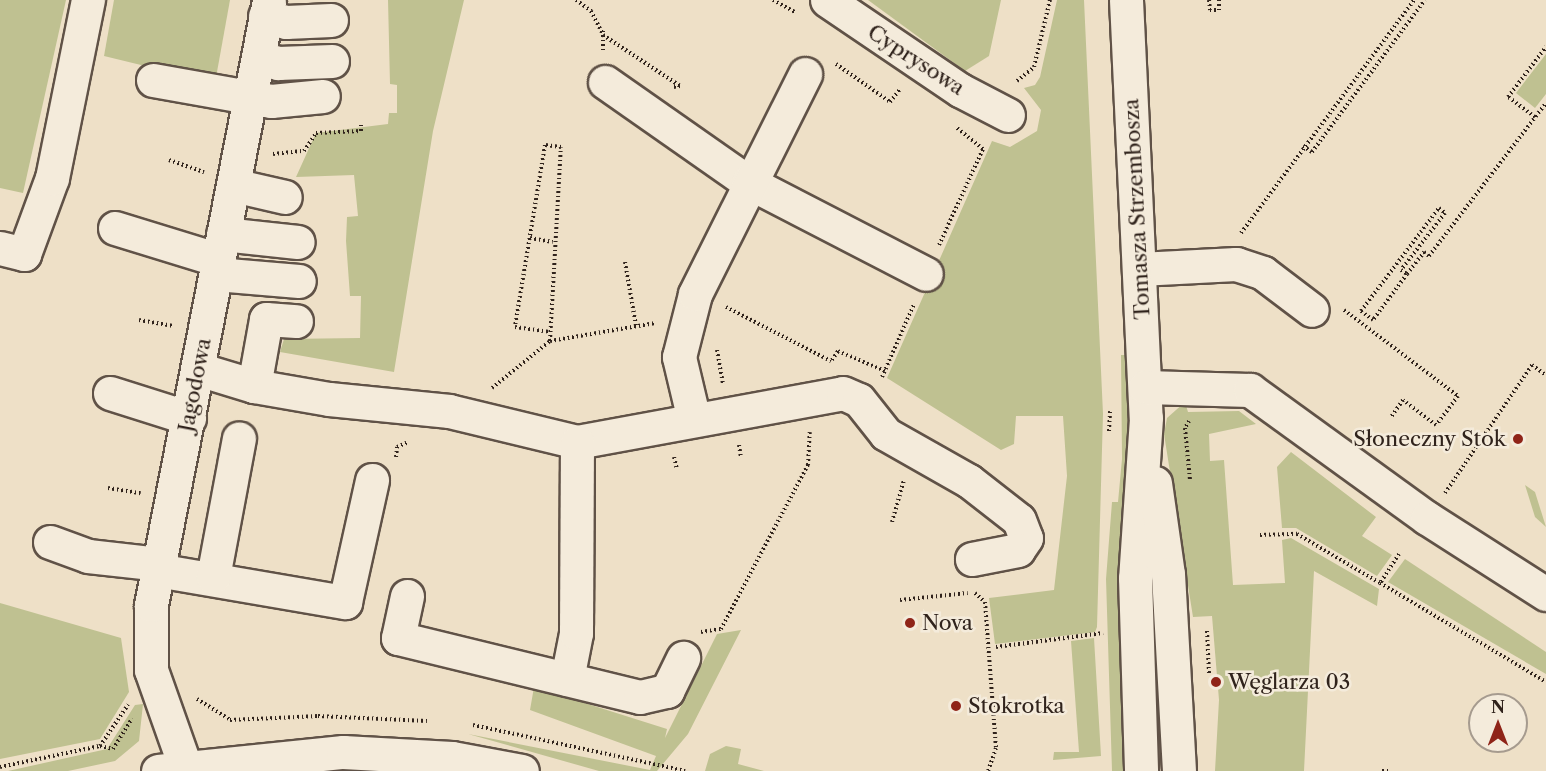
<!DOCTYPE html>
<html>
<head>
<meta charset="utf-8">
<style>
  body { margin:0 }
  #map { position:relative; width:1546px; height:771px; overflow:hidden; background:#eee0c7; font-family:"Libre Caslon Text",serif }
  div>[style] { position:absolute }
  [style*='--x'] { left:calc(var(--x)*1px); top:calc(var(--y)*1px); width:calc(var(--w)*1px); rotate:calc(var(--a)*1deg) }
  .green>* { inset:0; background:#bfc191 }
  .path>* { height:4px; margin-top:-2px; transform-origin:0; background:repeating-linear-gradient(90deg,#30231c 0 1.5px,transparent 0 4.5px) }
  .roads { filter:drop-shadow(2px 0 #605247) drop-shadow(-2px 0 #605247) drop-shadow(0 2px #605247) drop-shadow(0 -2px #605247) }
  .minor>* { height:33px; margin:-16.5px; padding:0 16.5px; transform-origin:16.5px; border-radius:16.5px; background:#f4ebdb }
  .dots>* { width:16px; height:16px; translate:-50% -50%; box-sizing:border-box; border:3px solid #f4ebdb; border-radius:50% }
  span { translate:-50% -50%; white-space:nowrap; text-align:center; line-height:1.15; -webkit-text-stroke:5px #f4ebdb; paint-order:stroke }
  .street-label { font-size:21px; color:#30231c }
  .poi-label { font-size:21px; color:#30231c }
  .right { translate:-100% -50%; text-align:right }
  .left { translate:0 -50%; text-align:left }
  .north { position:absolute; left:1468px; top:693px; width:60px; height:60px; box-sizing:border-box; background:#f4ebdb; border:2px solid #a69b8f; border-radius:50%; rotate:0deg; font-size:16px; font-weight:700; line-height:24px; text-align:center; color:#30231c }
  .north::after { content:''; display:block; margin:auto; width:21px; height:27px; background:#8f2418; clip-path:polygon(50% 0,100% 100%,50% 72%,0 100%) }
</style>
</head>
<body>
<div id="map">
  <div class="green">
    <i style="clip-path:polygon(0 0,66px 0,23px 193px,0 188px)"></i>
    <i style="clip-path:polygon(114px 0,230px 0,215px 83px,104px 56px)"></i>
    <i style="clip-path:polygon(388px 0,464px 0,433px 131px,394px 372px,280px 352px,284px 339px,360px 338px,361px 296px,350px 296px,346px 241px,347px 217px,358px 216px,354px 175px,296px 177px,316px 133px,388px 124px,389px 113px,397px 113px,397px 85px,390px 84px)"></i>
    <i style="clip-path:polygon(868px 0,1001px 0,989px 56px,965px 71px)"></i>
    <i style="clip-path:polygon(1057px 0,1084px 0,1103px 414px,1097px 627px,1095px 632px,995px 644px,989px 598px,1054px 590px,1067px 476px,1063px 416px,1016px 416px,1014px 444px,1001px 450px,887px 378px,992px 141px,1010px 147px,1037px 131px,1041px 110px,1024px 88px,1035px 85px,1040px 77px)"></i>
    <i style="clip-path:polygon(1546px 54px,1546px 94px,1535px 108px,1516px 93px)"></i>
    <i style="clip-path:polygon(1121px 355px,1126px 355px,1128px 407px,1126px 771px,1112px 771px,1106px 579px,1112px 502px,1118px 502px,1122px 459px)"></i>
    <i style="clip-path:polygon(1185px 402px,1188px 412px,1239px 411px,1256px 424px,1209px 434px,1210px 461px,1224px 460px,1233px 585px,1285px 583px,1282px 540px,1291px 538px,1379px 589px,1377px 606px,1314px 571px,1304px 771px,1215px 771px,1219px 700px,1212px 616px,1193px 617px,1164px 434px,1167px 418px)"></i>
    <i style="clip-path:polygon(1291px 452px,1376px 517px,1362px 536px,1392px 555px,1377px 576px,1296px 528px,1282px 528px,1277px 467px)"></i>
    <i style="clip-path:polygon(1525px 485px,1535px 492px,1546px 527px,1535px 517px)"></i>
    <i style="clip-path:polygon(1405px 559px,1546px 652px,1546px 674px,1388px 582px)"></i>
    <i style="clip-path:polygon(0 603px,121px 638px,129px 692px,100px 739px,0 759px)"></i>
    <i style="clip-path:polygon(741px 630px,688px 734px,657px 771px,599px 771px,468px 734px,650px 770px,656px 756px,530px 710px,534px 687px,667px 729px,665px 738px,717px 634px)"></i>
    <i style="clip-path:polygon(1094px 638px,1101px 756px,1053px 760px,1054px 752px,1079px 752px,1071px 641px)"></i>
    <i style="clip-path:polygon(143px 704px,139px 741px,115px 761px,68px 771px,8px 771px,107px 749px,135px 705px)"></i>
    <i style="clip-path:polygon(726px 746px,741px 749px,738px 764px,764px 771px,705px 771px,710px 754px)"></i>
  </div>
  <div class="path">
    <i style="--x:576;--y:0;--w:19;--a:36"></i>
    <i style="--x:591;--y:11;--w:27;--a:63"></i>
    <i style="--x:603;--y:35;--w:92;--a:33.5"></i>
    <i style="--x:680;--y:86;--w:7;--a:172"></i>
    <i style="--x:773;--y:0;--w:26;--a:29"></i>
    <i style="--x:1209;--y:0;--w:10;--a:84"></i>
    <i style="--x:1210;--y:10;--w:9;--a:0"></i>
    <i style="--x:1219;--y:10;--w:10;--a:-90"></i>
    <i style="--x:603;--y:50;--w:22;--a:-90"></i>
    <i style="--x:836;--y:64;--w:66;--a:35.1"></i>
    <i style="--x:890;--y:102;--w:16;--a:-52"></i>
    <i style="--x:1017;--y:81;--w:22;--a:-39"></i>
    <i style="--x:1034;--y:67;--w:69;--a:-76.6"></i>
    <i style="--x:1535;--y:117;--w:34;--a:-143"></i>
    <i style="--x:1508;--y:97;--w:63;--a:-52.8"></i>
    <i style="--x:1303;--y:146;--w:11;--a:34"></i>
    <i style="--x:1312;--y:152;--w:189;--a:-53.4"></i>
    <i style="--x:273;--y:154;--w:31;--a:-6"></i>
    <i style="--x:304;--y:151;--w:22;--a:-56"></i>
    <i style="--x:316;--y:133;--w:45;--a:-2.5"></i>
    <i style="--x:361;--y:131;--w:6;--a:-90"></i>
    <i style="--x:169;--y:160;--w:37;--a:19"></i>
    <i style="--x:1439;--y:208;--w:8;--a:40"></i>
    <i style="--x:1445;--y:213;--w:72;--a:127.7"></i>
    <i style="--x:1401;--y:270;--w:7;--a:34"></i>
    <i style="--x:1407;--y:274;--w:57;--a:126.5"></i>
    <i style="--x:1373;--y:320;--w:15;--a:-143"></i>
    <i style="--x:1361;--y:311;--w:129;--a:-52.9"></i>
    <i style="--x:1241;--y:233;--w:290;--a:-53.4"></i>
    <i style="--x:530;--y:238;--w:23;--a:10"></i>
    <i style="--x:939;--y:245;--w:106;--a:-65.4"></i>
    <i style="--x:983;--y:149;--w:35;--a:-141"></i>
    <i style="--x:625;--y:262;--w:65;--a:80.2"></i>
    <i style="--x:1407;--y:274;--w:28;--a:-52"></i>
    <i style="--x:1424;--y:252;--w:6;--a:39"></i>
    <i style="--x:1429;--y:256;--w:193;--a:-52.6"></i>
    <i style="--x:726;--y:307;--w:118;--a:27.2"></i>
    <i style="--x:1344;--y:310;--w:143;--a:37"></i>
    <i style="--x:1458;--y:396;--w:36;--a:127"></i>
    <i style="--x:1436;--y:425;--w:41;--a:-142.9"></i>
    <i style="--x:1403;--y:400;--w:21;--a:125"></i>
    <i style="--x:139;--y:320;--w:35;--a:10"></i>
    <i style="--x:550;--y:341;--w:107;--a:-9.7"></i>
    <i style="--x:717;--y:350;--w:35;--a:80"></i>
    <i style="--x:832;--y:360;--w:11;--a:-56"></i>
    <i style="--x:838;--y:351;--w:51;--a:23.1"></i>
    <i style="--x:882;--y:377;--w:80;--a:-66.3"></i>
    <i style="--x:492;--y:388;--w:75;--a:-39"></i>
    <i style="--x:550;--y:341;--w:194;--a:-86.8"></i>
    <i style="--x:561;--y:147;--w:16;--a:-173"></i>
    <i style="--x:545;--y:145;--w:184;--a:99.4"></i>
    <i style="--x:515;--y:327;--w:35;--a:8"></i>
    <i style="--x:1189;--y:421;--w:8;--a:120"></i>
    <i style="--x:1185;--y:428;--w:52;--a:84.5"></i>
    <i style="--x:1109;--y:431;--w:20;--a:-87"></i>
    <i style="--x:739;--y:445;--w:13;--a:81"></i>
    <i style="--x:396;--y:457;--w:10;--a:-84"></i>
    <i style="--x:397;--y:447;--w:13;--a:-23"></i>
    <i style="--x:674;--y:457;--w:12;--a:76"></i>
    <i style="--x:108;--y:488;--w:33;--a:9"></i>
    <i style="--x:1445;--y:493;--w:155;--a:-55.8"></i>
    <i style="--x:1532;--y:365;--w:17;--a:36"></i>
    <i style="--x:892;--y:522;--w:44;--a:-74.1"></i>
    <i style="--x:1260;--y:535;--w:37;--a:-2"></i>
    <i style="--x:1297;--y:534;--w:96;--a:30.6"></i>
    <i style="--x:1399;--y:554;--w:35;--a:123"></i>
    <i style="--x:1380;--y:583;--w:193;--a:30.8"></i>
    <i style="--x:975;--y:593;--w:13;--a:42"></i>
    <i style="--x:985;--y:602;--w:146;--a:85.7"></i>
    <i style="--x:996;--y:748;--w:24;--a:109"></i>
    <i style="--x:900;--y:600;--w:68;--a:-5.9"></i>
    <i style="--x:1207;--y:631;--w:43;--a:87.3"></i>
    <i style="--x:701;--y:632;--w:20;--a:-9"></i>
    <i style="--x:721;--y:629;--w:186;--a:-62.1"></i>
    <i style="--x:808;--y:465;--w:33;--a:-87"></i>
    <i style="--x:996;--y:647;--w:108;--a:-7.5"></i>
    <i style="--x:197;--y:699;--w:39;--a:32"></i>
    <i style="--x:230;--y:720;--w:88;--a:-2.6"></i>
    <i style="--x:318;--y:716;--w:109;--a:2.6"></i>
    <i style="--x:473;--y:725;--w:217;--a:12.2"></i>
    <i style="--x:100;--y:746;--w:50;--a:-55.7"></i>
    <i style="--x:0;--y:767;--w:102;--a:-11.9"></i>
    <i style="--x:100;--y:746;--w:13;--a:13"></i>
    <i style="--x:113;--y:749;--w:36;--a:-58"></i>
    <i style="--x:1382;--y:771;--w:7;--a:0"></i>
  </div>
  <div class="roads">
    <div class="minor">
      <i style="--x:827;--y:0;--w:161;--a:34.1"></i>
      <i style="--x:960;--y:90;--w:54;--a:27.5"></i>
      <i style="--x:1126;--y:0;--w:418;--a:87.3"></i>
      <i style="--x:1146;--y:418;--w:160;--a:93.9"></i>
      <i style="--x:1135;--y:578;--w:193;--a:88.2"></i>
      <i style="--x:265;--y:16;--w:22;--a:16"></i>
      <i style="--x:286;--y:22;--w:45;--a:-2.5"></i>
      <i style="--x:258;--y:57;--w:21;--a:17"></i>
      <i style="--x:278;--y:63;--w:54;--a:-2.1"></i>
      <i style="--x:153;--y:80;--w:120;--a:10.1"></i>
      <i style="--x:271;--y:101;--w:52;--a:-5.5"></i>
      <i style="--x:605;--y:82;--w:174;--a:35"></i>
      <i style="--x:748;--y:182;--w:200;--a:27.3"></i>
      <i style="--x:233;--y:185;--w:53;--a:13"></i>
      <i style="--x:115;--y:228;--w:109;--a:17.1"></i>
      <i style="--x:223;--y:234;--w:75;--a:6.1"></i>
      <i style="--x:0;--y:248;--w:25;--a:14"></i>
      <i style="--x:24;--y:254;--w:81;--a:-69.8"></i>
      <i style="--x:52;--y:178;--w:182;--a:-78.6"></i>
      <i style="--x:1139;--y:269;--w:97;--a:-3"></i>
      <i style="--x:1236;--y:264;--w:28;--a:18"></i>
      <i style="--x:1263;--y:273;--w:61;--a:37.1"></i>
      <i style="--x:216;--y:274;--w:83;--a:4.8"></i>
      <i style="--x:198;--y:369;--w:59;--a:16.9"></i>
      <i style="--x:254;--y:386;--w:76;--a:9.8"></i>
      <i style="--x:329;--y:399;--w:121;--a:5.7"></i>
      <i style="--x:449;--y:411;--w:132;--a:13.6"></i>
      <i style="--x:577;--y:442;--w:270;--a:-10.4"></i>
      <i style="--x:843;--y:393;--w:17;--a:24"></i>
      <i style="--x:859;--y:400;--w:43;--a:51.5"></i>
      <i style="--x:886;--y:434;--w:95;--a:29.5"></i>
      <i style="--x:969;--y:481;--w:63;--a:38"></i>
      <i style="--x:1019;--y:520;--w:19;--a:69"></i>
      <i style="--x:1026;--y:538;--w:14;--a:124"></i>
      <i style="--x:1018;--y:550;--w:47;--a:168.9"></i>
      <i style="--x:254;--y:386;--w:68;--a:-79.8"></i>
      <i style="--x:266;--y:319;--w:30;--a:4"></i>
      <i style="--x:1145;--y:387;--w:105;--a:1.6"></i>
      <i style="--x:1250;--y:390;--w:218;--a:35.9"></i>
      <i style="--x:1427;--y:518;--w:141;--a:32.6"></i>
      <i style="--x:110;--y:393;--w:83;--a:17.6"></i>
      <i style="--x:694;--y:420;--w:65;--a:-103.4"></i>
      <i style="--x:679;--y:357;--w:65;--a:-75.7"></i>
      <i style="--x:695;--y:294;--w:246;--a:-63.4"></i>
      <i style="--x:1155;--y:483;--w:92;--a:81.9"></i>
      <i style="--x:1168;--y:574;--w:197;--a:86.8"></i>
      <i style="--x:50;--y:542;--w:40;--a:20.2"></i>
      <i style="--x:88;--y:556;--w:71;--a:6.4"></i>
      <i style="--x:157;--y:570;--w:191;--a:9.7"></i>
      <i style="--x:345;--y:602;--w:125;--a:-77.5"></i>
      <i style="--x:213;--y:577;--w:141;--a:-79.4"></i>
      <i style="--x:407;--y:596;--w:43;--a:102.1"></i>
      <i style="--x:398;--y:638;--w:249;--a:13.7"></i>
      <i style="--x:640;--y:697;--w:28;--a:-13"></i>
      <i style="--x:667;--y:691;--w:37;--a:-64"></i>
      <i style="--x:567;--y:679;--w:47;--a:-78.9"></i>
      <i style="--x:576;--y:633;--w:191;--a:-89.7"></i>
      <i style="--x:185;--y:766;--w:102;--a:-109.5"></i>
      <i style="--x:151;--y:670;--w:65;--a:-90"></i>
      <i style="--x:151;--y:605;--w:616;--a:-78.96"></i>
      <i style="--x:158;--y:771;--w:186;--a:-5.9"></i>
      <i style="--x:343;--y:752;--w:109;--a:3.2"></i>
      <i style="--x:452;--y:758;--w:71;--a:10.5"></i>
    </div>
  </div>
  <div class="dots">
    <i style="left:1518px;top:439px;background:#8f2418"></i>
    <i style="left:910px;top:623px;background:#8f2418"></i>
    <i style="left:1216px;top:682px;background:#8f2418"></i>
    <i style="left:956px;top:706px;background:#8f2418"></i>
  </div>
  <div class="street-label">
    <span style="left:916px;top:60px;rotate:33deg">Cyprysowa</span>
    <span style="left:1137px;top:209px;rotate:-93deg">Tomasza Strzembosza</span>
    <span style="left:195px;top:385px;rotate:-79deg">Jagodowa</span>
  </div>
  <div class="poi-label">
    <span class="right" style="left:1506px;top:439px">Słoneczny Stok</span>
    <span class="left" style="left:922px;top:623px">Nova</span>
    <span class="left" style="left:1228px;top:682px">Węglarza 03</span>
    <span class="left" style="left:968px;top:706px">Stokrotka</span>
  </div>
  <div class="north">N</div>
</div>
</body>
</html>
